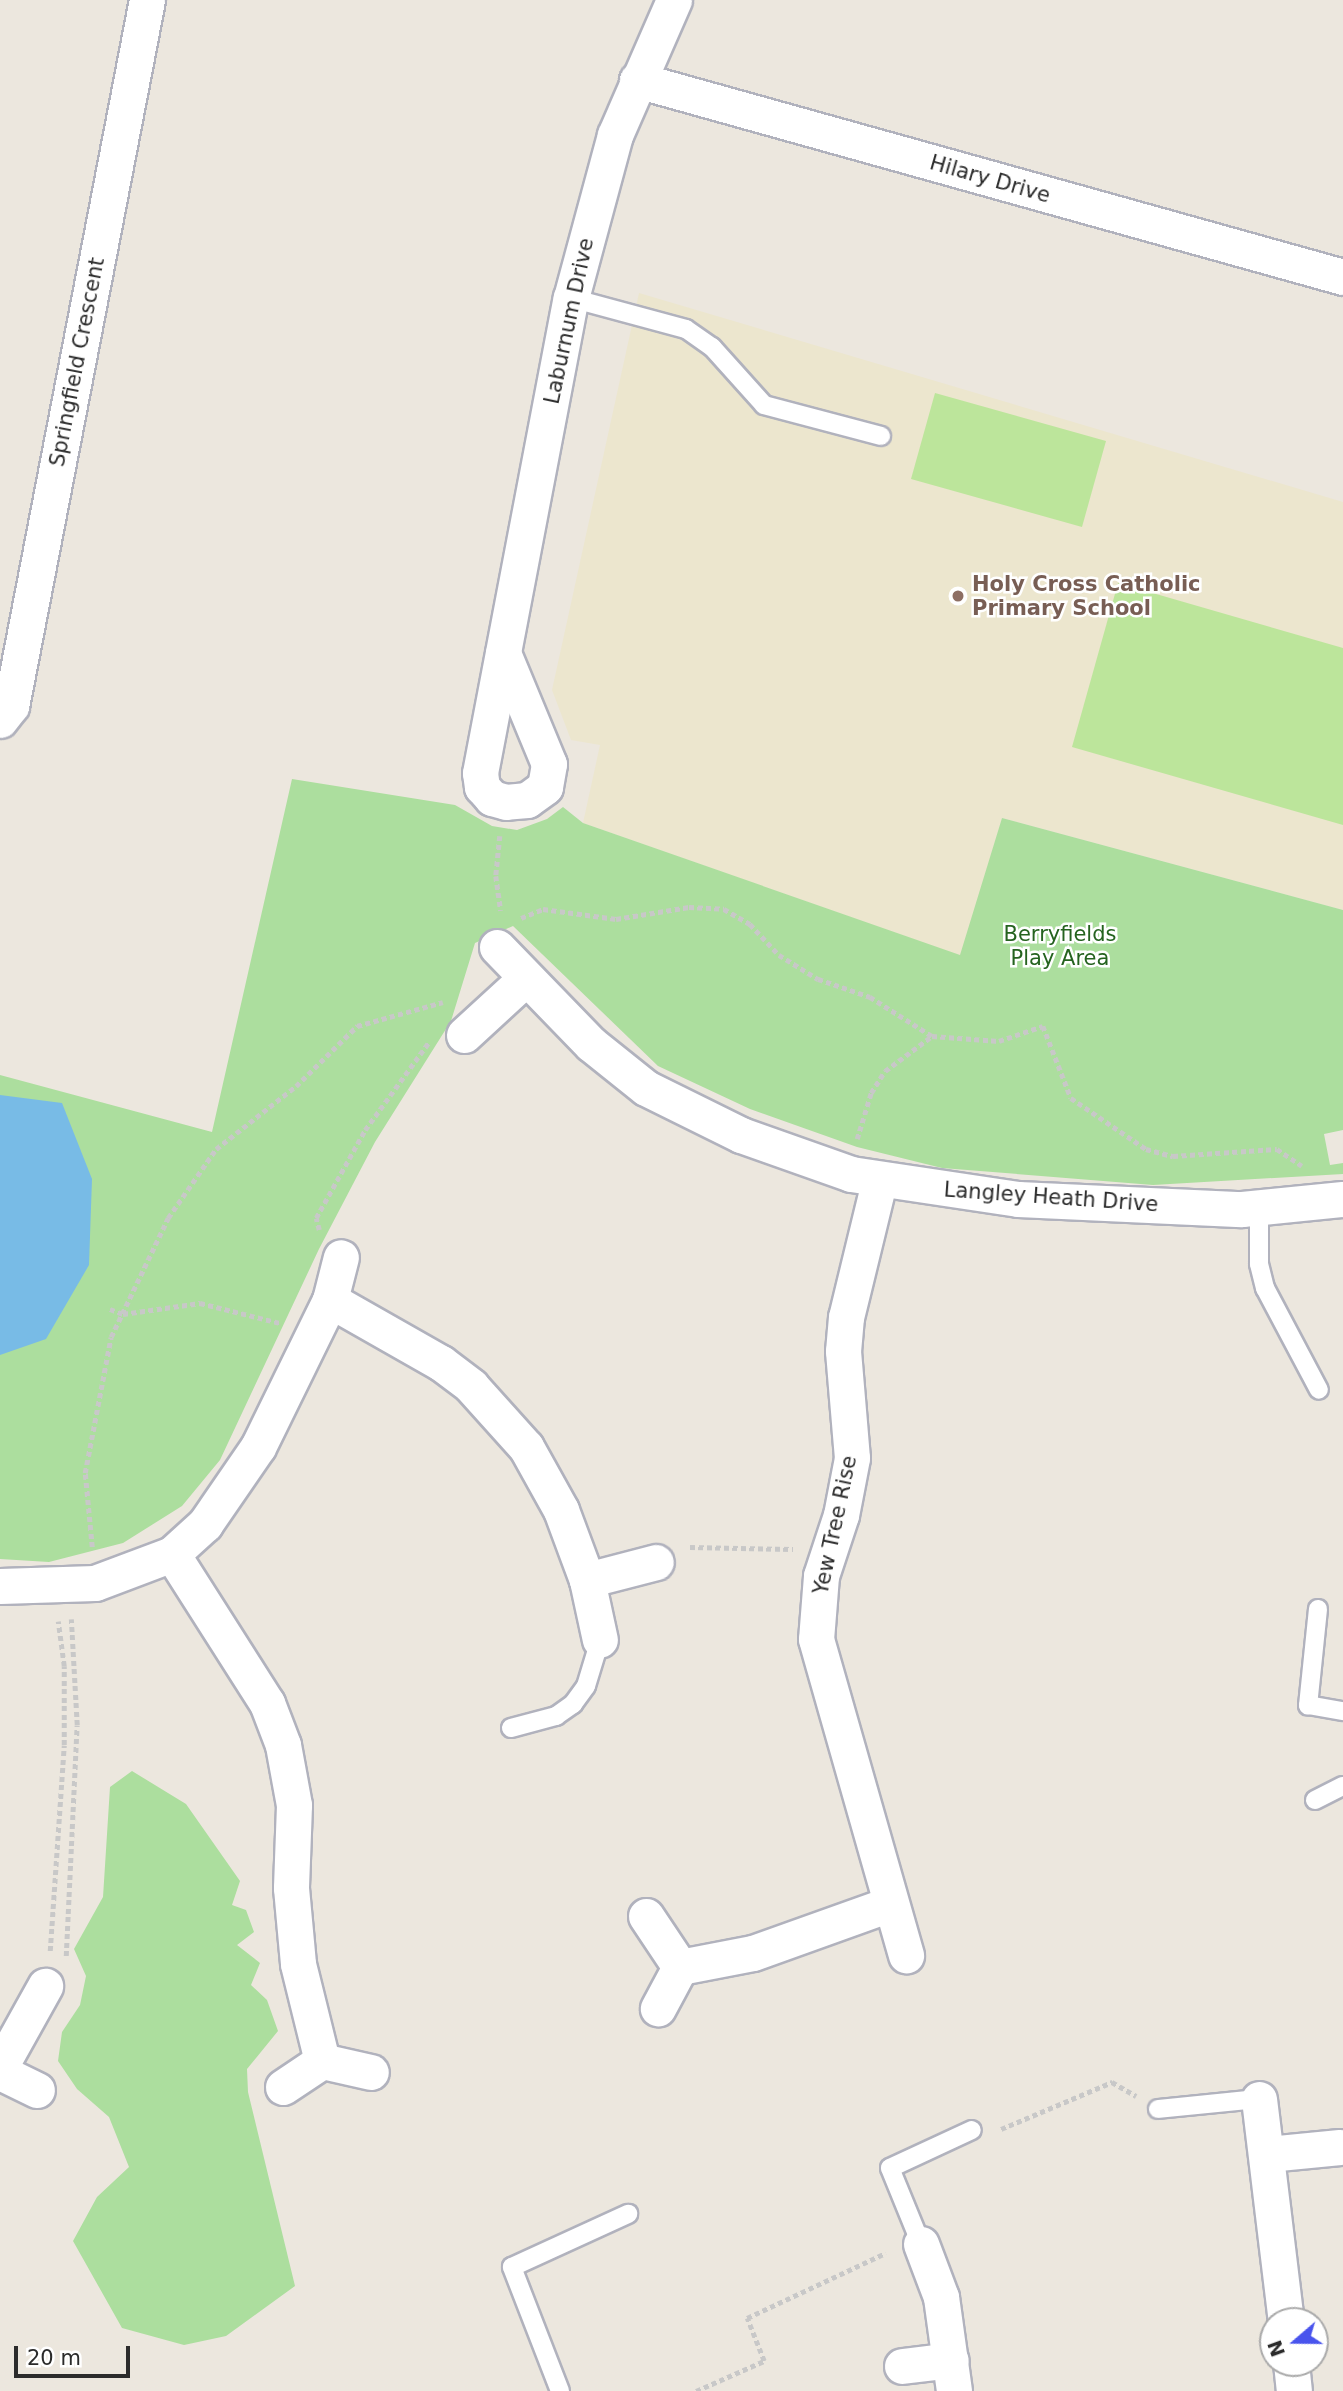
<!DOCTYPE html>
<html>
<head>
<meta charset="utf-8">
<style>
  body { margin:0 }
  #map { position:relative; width:1343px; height:2391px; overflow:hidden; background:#ece7de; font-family:"DejaVu Sans",sans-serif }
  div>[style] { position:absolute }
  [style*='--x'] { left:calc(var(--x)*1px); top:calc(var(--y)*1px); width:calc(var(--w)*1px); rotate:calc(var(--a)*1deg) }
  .education>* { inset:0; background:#ece6ce }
  .green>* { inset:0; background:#acde9e }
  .pitch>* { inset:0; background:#bce59b }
  .water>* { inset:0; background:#78bbe6 }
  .path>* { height:4.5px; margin-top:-2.25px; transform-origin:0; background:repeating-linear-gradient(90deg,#c8c8c8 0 5px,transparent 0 8.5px) }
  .roads { filter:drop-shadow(2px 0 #b1b2bd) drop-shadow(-2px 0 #b1b2bd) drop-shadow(0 2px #b1b2bd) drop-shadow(0 -2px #b1b2bd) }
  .service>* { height:18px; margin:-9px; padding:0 9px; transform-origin:9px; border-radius:9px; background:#fff }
  .minor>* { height:35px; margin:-17.5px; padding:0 17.5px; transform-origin:17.5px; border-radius:17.5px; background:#fff }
  .dots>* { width:19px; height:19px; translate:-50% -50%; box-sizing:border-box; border:4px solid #fff; border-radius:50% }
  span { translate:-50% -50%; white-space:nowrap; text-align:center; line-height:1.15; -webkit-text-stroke:5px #fff; paint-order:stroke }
  .street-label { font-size:21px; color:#2b2b2b }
  .education-label { font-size:21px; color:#785e54; font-weight:700 }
  .left { translate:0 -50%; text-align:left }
  .park-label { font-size:21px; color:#25631f }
  .north { position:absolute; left:1259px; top:2307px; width:70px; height:70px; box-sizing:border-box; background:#fff; border:2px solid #aaa; border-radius:50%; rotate:250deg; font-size:19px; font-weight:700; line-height:28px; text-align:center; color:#2b2b2b }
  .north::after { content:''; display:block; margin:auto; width:24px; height:32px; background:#4954ed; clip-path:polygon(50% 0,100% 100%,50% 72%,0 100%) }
  .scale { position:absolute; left:14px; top:2346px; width:116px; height:32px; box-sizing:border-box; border:4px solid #2b2b2b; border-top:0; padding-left:9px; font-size:21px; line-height:24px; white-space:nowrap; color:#2b2b2b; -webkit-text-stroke:5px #fff; paint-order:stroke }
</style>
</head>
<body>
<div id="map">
  <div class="education">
    <i style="clip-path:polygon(639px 293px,1343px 502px,1343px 910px,1002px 818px,961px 956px,583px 823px,600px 745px,571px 740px,552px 690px)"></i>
  </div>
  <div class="green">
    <i style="clip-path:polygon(292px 779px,455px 805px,492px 826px,517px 830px,547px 819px,563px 807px,583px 823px,960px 955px,1002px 818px,1343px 910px,1343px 1130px,1324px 1134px,1330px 1165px,1343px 1163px,1343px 1174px,1153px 1185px,942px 1168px,857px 1147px,750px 1109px,658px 1066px,513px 926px,475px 943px,451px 1021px,375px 1142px,319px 1249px,220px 1460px,182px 1506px,123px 1543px,49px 1562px,0 1559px,0 1075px,212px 1132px)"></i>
    <i style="clip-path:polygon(132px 1771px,186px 1804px,240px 1881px,232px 1905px,246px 1910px,254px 1932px,237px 1945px,260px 1963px,251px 1985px,267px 2000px,278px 2031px,247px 2069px,248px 2092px,295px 2286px,226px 2336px,184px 2345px,122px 2328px,73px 2241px,97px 2197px,129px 2167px,109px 2117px,77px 2089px,58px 2061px,62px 2032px,80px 2005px,86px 1976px,74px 1949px,103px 1897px,110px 1787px)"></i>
  </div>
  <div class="pitch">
    <i style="clip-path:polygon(935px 393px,1106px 441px,1082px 527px,911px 479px)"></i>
    <i style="clip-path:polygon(1118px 583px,1343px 648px,1343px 825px,1072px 747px)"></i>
  </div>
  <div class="water">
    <i style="clip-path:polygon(0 1095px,62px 1103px,92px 1179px,89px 1265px,46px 1339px,0 1355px)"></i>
  </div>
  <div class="path">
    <i style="--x:500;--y:836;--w:40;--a:95.7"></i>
    <i style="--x:496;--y:876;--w:35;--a:82"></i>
    <i style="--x:521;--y:918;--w:24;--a:-22"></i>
    <i style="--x:543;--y:909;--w:74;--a:7.8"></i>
    <i style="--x:616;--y:919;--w:74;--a:-9.3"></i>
    <i style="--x:689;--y:907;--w:35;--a:3"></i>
    <i style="--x:724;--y:909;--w:30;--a:30"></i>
    <i style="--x:750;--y:924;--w:42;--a:46.9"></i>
    <i style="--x:779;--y:955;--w:46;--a:31.6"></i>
    <i style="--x:818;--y:979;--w:55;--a:19.1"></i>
    <i style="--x:870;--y:997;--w:73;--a:32.2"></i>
    <i style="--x:932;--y:1036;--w:67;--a:4.3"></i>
    <i style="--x:999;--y:1041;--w:46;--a:-18.8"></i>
    <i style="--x:1043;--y:1026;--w:77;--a:68.7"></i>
    <i style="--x:1071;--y:1098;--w:91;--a:34.2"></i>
    <i style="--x:1146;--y:1149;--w:28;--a:15"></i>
    <i style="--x:1173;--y:1156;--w:104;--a:-3.9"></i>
    <i style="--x:1277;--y:1149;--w:30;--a:34"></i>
    <i style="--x:857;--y:1139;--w:48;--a:-73.1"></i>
    <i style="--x:871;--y:1093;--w:26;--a:-58"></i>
    <i style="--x:885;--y:1071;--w:59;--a:-36.7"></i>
    <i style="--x:319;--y:1230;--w:12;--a:-104"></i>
    <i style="--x:316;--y:1218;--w:101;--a:-60.9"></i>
    <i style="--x:365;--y:1130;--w:109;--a:-54"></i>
    <i style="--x:110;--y:1309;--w:14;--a:21"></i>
    <i style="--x:123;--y:1314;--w:78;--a:-8.1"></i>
    <i style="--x:200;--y:1303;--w:82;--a:14"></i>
    <i style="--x:92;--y:1547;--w:74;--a:-95.4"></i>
    <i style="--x:85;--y:1473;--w:138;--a:-79.2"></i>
    <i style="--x:111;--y:1337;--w:132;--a:-64.4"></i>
    <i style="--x:168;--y:1218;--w:84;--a:-55.2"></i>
    <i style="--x:216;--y:1149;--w:102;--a:-38.2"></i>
    <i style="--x:296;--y:1086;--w:86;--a:-44.5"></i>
    <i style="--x:357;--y:1026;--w:89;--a:-15.6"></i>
    <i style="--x:690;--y:1547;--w:103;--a:1.1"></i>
    <i style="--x:50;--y:1951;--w:206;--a:-86.1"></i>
    <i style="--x:64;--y:1745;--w:79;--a:-90"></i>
    <i style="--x:64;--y:1666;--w:45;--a:-97.6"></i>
    <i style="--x:66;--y:1956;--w:231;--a:-87.3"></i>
    <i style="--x:77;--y:1725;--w:106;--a:-93.2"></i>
    <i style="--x:1001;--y:2129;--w:121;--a:-22.9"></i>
    <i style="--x:1112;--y:2082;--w:28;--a:30"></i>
    <i style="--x:696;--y:2391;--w:74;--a:-23.8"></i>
    <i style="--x:764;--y:2361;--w:46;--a:-111.6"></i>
    <i style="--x:747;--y:2318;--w:153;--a:-25.1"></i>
  </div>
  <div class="roads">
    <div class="service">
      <i style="--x:571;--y:298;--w:119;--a:15.1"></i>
      <i style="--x:686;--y:329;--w:32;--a:35"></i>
      <i style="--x:712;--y:347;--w:78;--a:48.1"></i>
      <i style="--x:764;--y:405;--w:121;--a:14.8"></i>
      <i style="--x:1259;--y:1207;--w:57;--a:90"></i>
      <i style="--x:1259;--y:1264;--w:25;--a:76"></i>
      <i style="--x:1265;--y:1288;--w:115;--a:62.1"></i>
      <i style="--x:1318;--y:1609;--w:97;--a:95.9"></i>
      <i style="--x:1308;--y:1705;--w:36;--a:10"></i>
      <i style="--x:511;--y:1728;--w:47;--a:-14.9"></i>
      <i style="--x:556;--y:1716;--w:21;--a:-35"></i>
      <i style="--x:573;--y:1704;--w:22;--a:-54"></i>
      <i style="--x:586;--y:1686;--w:48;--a:-73.1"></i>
      <i style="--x:1315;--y:1800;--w:31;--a:-27"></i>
      <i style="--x:1158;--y:2109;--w:101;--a:-5.7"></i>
      <i style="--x:921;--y:2244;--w:82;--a:-112.2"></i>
      <i style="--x:890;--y:2168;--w:90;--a:-24.9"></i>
      <i style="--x:560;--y:2391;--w:133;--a:-111.2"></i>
      <i style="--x:512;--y:2267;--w:128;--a:-24.6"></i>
    </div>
    <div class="minor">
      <i style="--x:637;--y:80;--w:733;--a:15.59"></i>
      <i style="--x:503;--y:653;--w:120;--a:67.5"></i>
      <i style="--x:549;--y:764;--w:23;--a:100"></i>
      <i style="--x:545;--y:787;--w:22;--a:144"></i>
      <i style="--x:527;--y:800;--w:21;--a:175"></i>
      <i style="--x:506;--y:802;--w:15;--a:-164"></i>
      <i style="--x:492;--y:798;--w:15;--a:-132"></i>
      <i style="--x:482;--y:787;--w:14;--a:-98"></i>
      <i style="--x:480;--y:773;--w:484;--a:-79.2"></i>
      <i style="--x:571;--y:298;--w:169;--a:-74.9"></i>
      <i style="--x:615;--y:135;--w:147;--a:-66.4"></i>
      <i style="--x:0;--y:720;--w:18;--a:-52"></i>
      <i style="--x:11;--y:706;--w:719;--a:-79.1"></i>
      <i style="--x:497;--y:947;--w:135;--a:45.9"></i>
      <i style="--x:591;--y:1044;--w:70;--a:38.7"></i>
      <i style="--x:646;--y:1088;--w:106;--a:26.3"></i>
      <i style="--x:741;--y:1135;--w:117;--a:19.5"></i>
      <i style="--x:851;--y:1174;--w:169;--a:8.5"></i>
      <i style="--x:1018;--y:1199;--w:224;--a:2.6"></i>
      <i style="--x:1242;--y:1209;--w:101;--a:-5.7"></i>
      <i style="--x:464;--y:1035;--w:83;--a:-42.6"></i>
      <i style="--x:879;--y:1182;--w:139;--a:103.7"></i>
      <i style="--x:846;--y:1317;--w:34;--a:95"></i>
      <i style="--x:843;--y:1351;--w:107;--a:85.2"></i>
      <i style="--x:852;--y:1458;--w:58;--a:100.9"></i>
      <i style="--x:841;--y:1515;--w:64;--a:108.2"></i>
      <i style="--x:821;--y:1576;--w:63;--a:94.5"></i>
      <i style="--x:816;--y:1639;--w:329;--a:74.1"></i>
      <i style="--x:330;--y:1300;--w:128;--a:29.6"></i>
      <i style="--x:441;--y:1363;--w:38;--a:37"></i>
      <i style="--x:471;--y:1386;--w:82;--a:48"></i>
      <i style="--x:526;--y:1447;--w:72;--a:60.9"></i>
      <i style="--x:561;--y:1510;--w:75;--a:69.6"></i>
      <i style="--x:587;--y:1580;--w:61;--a:77.8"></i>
      <i style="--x:172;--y:1554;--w:177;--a:57.5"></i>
      <i style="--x:267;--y:1703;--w:45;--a:69.1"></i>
      <i style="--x:283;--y:1745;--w:61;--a:79.6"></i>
      <i style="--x:294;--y:1805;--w:83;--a:92.1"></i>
      <i style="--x:291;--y:1888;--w:76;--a:84.7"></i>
      <i style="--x:298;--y:1964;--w:100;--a:76.1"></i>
      <i style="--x:587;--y:1580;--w:71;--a:-14.6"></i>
      <i style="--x:0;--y:1586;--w:95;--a:-1.8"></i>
      <i style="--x:95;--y:1583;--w:82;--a:-20.6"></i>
      <i style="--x:172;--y:1554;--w:45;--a:-42.3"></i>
      <i style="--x:205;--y:1524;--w:93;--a:-55.5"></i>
      <i style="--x:258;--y:1447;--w:164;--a:-63.9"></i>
      <i style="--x:330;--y:1300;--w:44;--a:-75.7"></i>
      <i style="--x:646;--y:1916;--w:61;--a:56.3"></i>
      <i style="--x:680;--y:1967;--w:47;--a:118.2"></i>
      <i style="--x:680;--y:1967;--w:74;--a:-10.9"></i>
      <i style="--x:753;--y:1953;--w:145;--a:-19.7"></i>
      <i style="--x:0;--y:2067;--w:93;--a:-60.9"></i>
      <i style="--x:0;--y:2072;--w:41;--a:25.9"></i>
      <i style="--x:283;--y:2087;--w:47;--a:-33.7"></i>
      <i style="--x:322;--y:2061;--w:50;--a:12.7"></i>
      <i style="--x:1259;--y:2099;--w:224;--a:83.1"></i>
      <i style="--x:1268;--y:2154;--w:72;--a:-5.6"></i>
      <i style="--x:921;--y:2244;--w:57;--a:69.3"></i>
      <i style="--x:941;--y:2297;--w:95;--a:82.1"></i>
      <i style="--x:1291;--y:2363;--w:28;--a:84"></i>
      <i style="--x:902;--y:2366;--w:49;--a:-7"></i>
    </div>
  </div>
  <div class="dots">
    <i style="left:958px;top:596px;background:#8d6e63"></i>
  </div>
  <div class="street-label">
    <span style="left:990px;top:179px;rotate:16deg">Hilary Drive</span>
    <span style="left:569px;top:321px;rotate:-78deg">Laburnum Drive</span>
    <span style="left:77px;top:362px;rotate:-79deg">Springfield Crescent</span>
    <span style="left:1051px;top:1197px;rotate:4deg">Langley Heath Drive</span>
    <span style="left:835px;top:1525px;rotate:-78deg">Yew Tree Rise</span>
  </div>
  <div class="education-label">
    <span class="left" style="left:972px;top:596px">Holy Cross Catholic<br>Primary School</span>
  </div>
  <div class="park-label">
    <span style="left:1060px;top:946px">Berryfields<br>Play Area</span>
  </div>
  <div class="north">N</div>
  <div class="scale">20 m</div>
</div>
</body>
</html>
